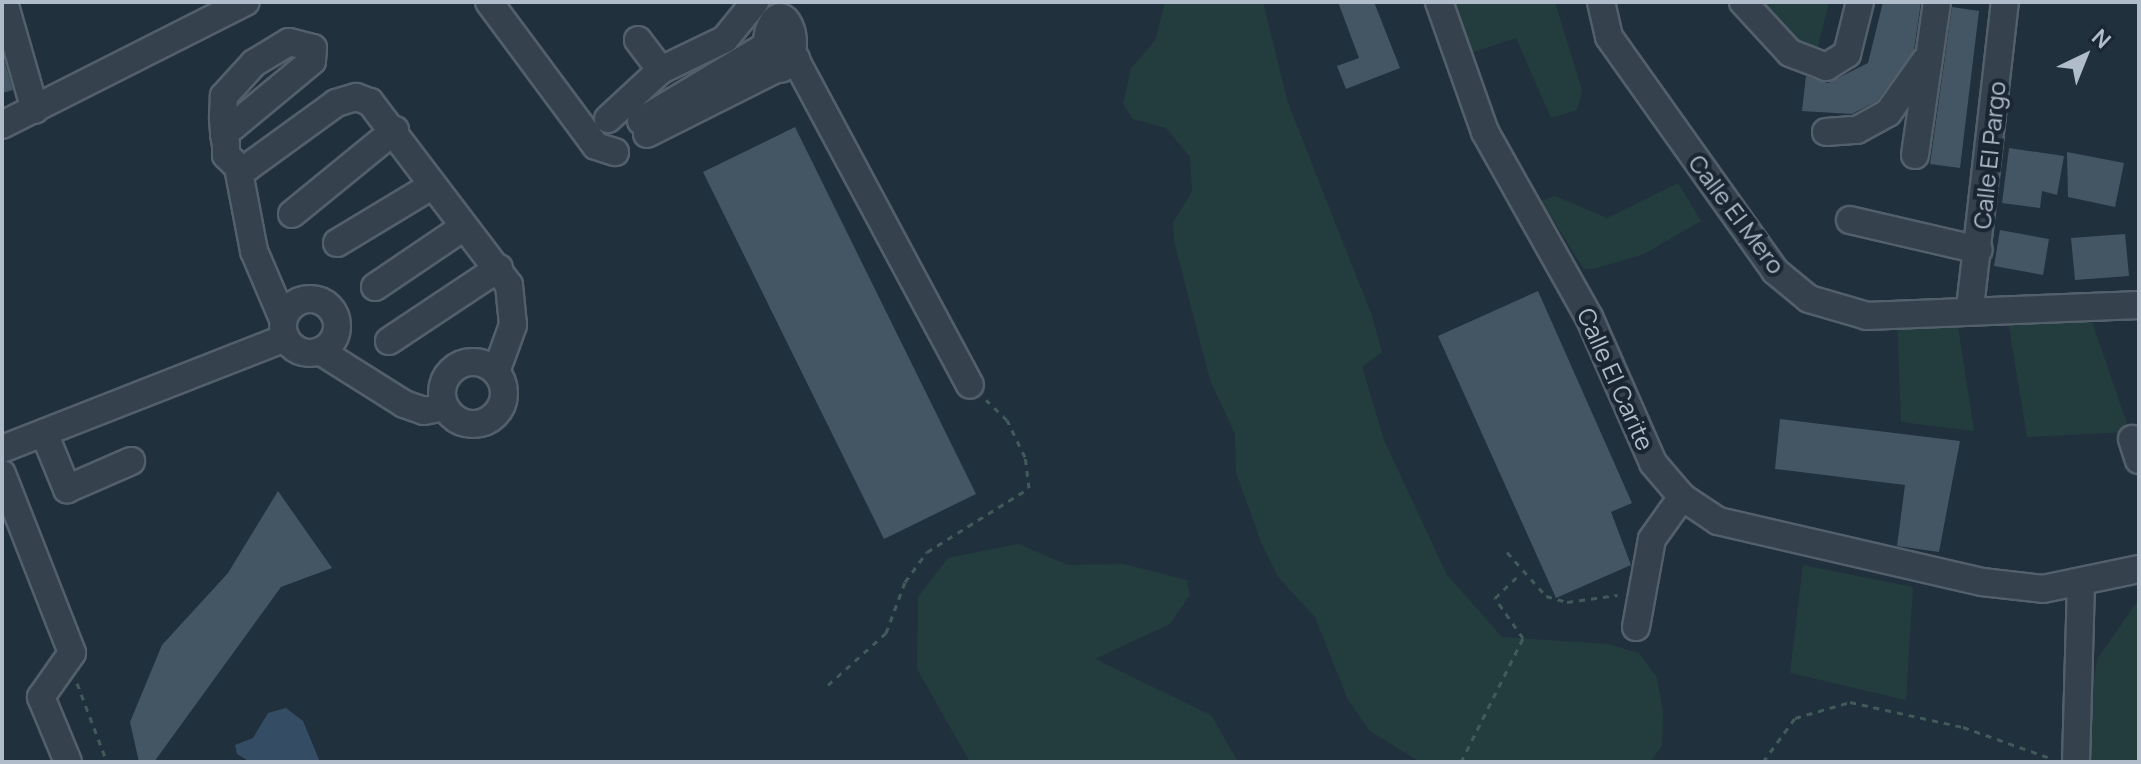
<!DOCTYPE html>
<html>
<head>
<meta charset="utf-8">
<style>
  body { margin:0 }
  #map { position:relative; width:2141px; height:764px; overflow:hidden; background:#21303d; font-family:Manrope,sans-serif }
  div>[style] { position:absolute }
  [style*='--x'] { left:calc(var(--x)*1px); top:calc(var(--y)*1px); width:calc(var(--w)*1px); rotate:calc(var(--a)*1deg) }
  .green>* { inset:0; background:#233d3e }
  .water>* { inset:0; background:#344d65 }
  .building>* { inset:0; background:#445564 }
  .path>* { height:3px; margin-top:-1.5px; transform-origin:0; background:repeating-linear-gradient(90deg,#415a5a 0 6px,transparent 0 12px) }
  .roads { filter:drop-shadow(2px 0 #535f6b) drop-shadow(-2px 0 #535f6b) drop-shadow(0 2px #535f6b) drop-shadow(0 -2px #535f6b) }
  .minor>* { height:26px; margin:-13px; padding:0 13px; transform-origin:13px; border-radius:13px; background:#35414d }
  .minor>.ring { margin:-13px; padding:0; box-sizing:content-box; background:none; border:26px solid #35414d; border-radius:50% }
  span { translate:-50% -50%; white-space:nowrap; text-align:center; line-height:1.15; -webkit-text-stroke:8px #1a2632; paint-order:stroke }
  .street-label { font-size:24px; color:#b0bcc9 }
  .frame { position:absolute; inset:0; border:4px solid #b0bcc9; pointer-events:none }
  .north { position:absolute; left:2045px; top:16px; width:80px; height:80px; -webkit-text-stroke:6px #1a2632; paint-order:stroke; rotate:43deg; font-size:22px; font-weight:700; line-height:32px; text-align:center; color:#b0bcc9 }
  .north::after { content:''; display:block; margin:auto; width:28px; height:36px; background:#b0bcc9; clip-path:polygon(50% 0,100% 100%,50% 72%,0 100%) }
</style>
</head>
<body>
<div id="map">
  <div class="green">
    <i style="clip-path:polygon(1165px 2px,1263px 2px,1288px 103px,1372px 316px,1382px 352px,1362px 367px,1384px 440px,1447px 575px,1502px 637px,1608px 644px,1639px 653px,1657px 678px,1663px 712px,1662px 746px,1650px 762px,1420px 762px,1370px 731px,1348px 700px,1315px 617px,1278px 577px,1261px 542px,1236px 472px,1235px 434px,1210px 380px,1174px 241px,1173px 222px,1192px 192px,1190px 157px,1166px 128px,1133px 119px,1123px 104px,1131px 68px,1155px 41px)"></i>
    <i style="clip-path:polygon(1441px 2px,1555px 2px,1582px 90px,1577px 110px,1551px 118px,1516px 38px,1461px 56px)"></i>
    <i style="clip-path:polygon(1749px 2px,1829px 2px,1818px 47px,1811px 54px)"></i>
    <i style="clip-path:polygon(1678px 183px,1701px 221px,1644px 254px,1593px 269px,1584px 269px,1541px 201px,1555px 196px,1607px 218px)"></i>
    <i style="clip-path:polygon(2007px 315px,2092px 322px,2130px 432px,2027px 437px)"></i>
    <i style="clip-path:polygon(1957px 320px,1974px 431px,1901px 422px,1897px 321px)"></i>
    <i style="clip-path:polygon(1018px 544px,1068px 565px,1124px 564px,1187px 580px,1190px 595px,1170px 624px,1095px 659px,1211px 715px,1238px 762px,970px 762px,917px 669px,918px 597px,948px 558px)"></i>
    <i style="clip-path:polygon(1803px 565px,1913px 587px,1906px 700px,1790px 673px)"></i>
    <i style="clip-path:polygon(2139px 599px,2139px 762px,2083px 762px,2097px 659px)"></i>
  </div>
  <div class="water">
    <i style="clip-path:polygon(286px 708px,303px 721px,320px 762px,250px 762px,237px 754px,235px 745px,253px 738px,268px 713px)"></i>
  </div>
  <div class="building">
    <i style="clip-path:polygon(1338px 2px,1374px 2px,1400px 68px,1346px 89px,1337px 66px,1359px 58px)"></i>
    <i style="clip-path:polygon(1883px 2px,1921px 2px,1914px 50px,1877px 101px,1852px 114px,1802px 111px,1806px 76px,1828px 83px,1868px 63px)"></i>
    <i style="clip-path:polygon(1952px 7px,1979px 11px,1960px 168px,1930px 164px)"></i>
    <i style="clip-path:polygon(2px 53px,13px 90px,2px 93px)"></i>
    <i style="clip-path:polygon(795px 127px,976px 494px,884px 539px,703px 172px)"></i>
    <i style="clip-path:polygon(2009px 148px,2064px 156px,2057px 195px,2042px 191px,2040px 208px,2002px 203px)"></i>
    <i style="clip-path:polygon(2067px 152px,2124px 163px,2115px 207px,2068px 197px)"></i>
    <i style="clip-path:polygon(2000px 230px,2049px 239px,2043px 275px,1994px 266px)"></i>
    <i style="clip-path:polygon(2125px 234px,2129px 276px,2075px 280px,2071px 238px)"></i>
    <i style="clip-path:polygon(1538px 291px,1632px 503px,1611px 512px,1631px 565px,1556px 598px,1438px 336px)"></i>
    <i style="clip-path:polygon(1780px 419px,1960px 441px,1939px 552px,1897px 546px,1905px 485px,1775px 469px)"></i>
    <i style="clip-path:polygon(278px 491px,332px 568px,281px 587px,154px 762px,139px 762px,130px 722px,162px 645px,228px 573px)"></i>
  </div>
  <div class="path">
    <i style="--x:1507;--y:552;--w:59;--a:48.4"></i>
    <i style="--x:1546;--y:596;--w:22;--a:16"></i>
    <i style="--x:1567;--y:602;--w:51;--a:-7.8"></i>
    <i style="--x:77;--y:683;--w:85;--a:69.2"></i>
    <i style="--x:828;--y:685;--w:78;--a:-41.9"></i>
    <i style="--x:886;--y:633;--w:54;--a:-69.6"></i>
    <i style="--x:905;--y:582;--w:37;--a:-54"></i>
    <i style="--x:927;--y:552;--w:120;--a:-32.1"></i>
    <i style="--x:1029;--y:488;--w:31;--a:-97"></i>
    <i style="--x:1025;--y:457;--w:41;--a:-115.9"></i>
    <i style="--x:1007;--y:420;--w:29;--a:-136"></i>
    <i style="--x:1461;--y:762;--w:139;--a:-63.4"></i>
    <i style="--x:1523;--y:638;--w:49;--a:-125"></i>
    <i style="--x:1495;--y:598;--w:36;--a:-44"></i>
    <i style="--x:1763;--y:762;--w:54;--a:-54"></i>
    <i style="--x:1795;--y:718;--w:57;--a:-16.2"></i>
    <i style="--x:1850;--y:702;--w:116;--a:12.5"></i>
    <i style="--x:1963;--y:727;--w:96;--a:19.6"></i>
  </div>
  <div class="roads">
    <div class="minor">
      <i style="--x:4;--y:2;--w:112;--a:74"></i>
      <i style="--x:489;--y:2;--w:179;--a:53.4"></i>
      <i style="--x:596;--y:146;--w:20;--a:18"></i>
      <i style="--x:1439;--y:2;--w:138;--a:70.5"></i>
      <i style="--x:1485;--y:132;--w:212;--a:60.7"></i>
      <i style="--x:1589;--y:317;--w:159;--a:66.3"></i>
      <i style="--x:1653;--y:463;--w:45;--a:49.5"></i>
      <i style="--x:1682;--y:497;--w:43;--a:33.7"></i>
      <i style="--x:1718;--y:521;--w:271;--a:13"></i>
      <i style="--x:1982;--y:582;--w:61;--a:6.5"></i>
      <i style="--x:2043;--y:589;--w:98;--a:-11.8"></i>
      <i style="--x:1601;--y:2;--w:36;--a:77"></i>
      <i style="--x:1609;--y:37;--w:287;--a:54.6"></i>
      <i style="--x:1775;--y:271;--w:44;--a:39.5"></i>
      <i style="--x:1809;--y:299;--w:60;--a:16.3"></i>
      <i style="--x:1867;--y:316;--w:272;--a:-2.3"></i>
      <i style="--x:1743;--y:2;--w:69;--a:47.3"></i>
      <i style="--x:1790;--y:53;--w:39;--a:21"></i>
      <i style="--x:1826;--y:67;--w:25;--a:-32"></i>
      <i style="--x:1847;--y:54;--w:54;--a:-76"></i>
      <i class="ring" style="left:767px;top:17px;width:-2px;height:-2px"></i>
      <i style="--x:638;--y:40;--w:38;--a:53"></i>
      <i style="--x:785;--y:40;--w:391;--a:61.8"></i>
      <i style="--x:608;--y:119;--w:72;--a:-42.8"></i>
      <i style="--x:661;--y:70;--w:71;--a:-25.8"></i>
      <i style="--x:725;--y:39;--w:48;--a:-51"></i>
      <i style="--x:641;--y:121;--w:155;--a:-31"></i>
      <i style="--x:2;--y:125;--w:273;--a:-26.8"></i>
      <i style="--x:1826;--y:132;--w:31;--a:-4"></i>
      <i style="--x:1857;--y:130;--w:35;--a:-29"></i>
      <i style="--x:1888;--y:113;--w:64;--a:-54.6"></i>
      <i style="--x:224;--y:134;--w:114;--a:-39.7"></i>
      <i style="--x:312;--y:61;--w:13;--a:-86"></i>
      <i style="--x:313;--y:48;--w:25;--a:-166"></i>
      <i style="--x:289;--y:42;--w:41;--a:149"></i>
      <i style="--x:254;--y:63;--w:45;--a:132.3"></i>
      <i style="--x:224;--y:96;--w:22;--a:93"></i>
      <i style="--x:223;--y:118;--w:16;--a:86"></i>
      <i style="--x:224;--y:134;--w:11;--a:80"></i>
      <i style="--x:226;--y:145;--w:10;--a:90"></i>
      <i style="--x:226;--y:155;--w:17;--a:45"></i>
      <i style="--x:238;--y:167;--w:86;--a:79.2"></i>
      <i style="--x:254;--y:251;--w:74;--a:66.9"></i>
      <i style="--x:647;--y:134;--w:167;--a:-26.7"></i>
      <i style="--x:1915;--y:155;--w:155;--a:-81.8"></i>
      <i style="--x:238;--y:167;--w:10;--a:0"></i>
      <i style="--x:248;--y:167;--w:109;--a:-36"></i>
      <i style="--x:336;--y:103;--w:21;--a:-17"></i>
      <i style="--x:356;--y:97;--w:15;--a:20"></i>
      <i style="--x:370;--y:102;--w:230;--a:52.8"></i>
      <i style="--x:509;--y:285;--w:40;--a:84.3"></i>
      <i style="--x:513;--y:325;--w:50;--a:109.9"></i>
      <i style="--x:292;--y:214;--w:133;--a:-39.2"></i>
      <i style="--x:1850;--y:220;--w:132;--a:13.1"></i>
      <i style="--x:337;--y:243;--w:112;--a:-31.1"></i>
      <i style="--x:375;--y:287;--w:105;--a:-34.1"></i>
      <i class="ring" style="left:283px;top:299px;width:28px;height:28px"></i>
      <i style="--x:1970;--y:308;--w:308;--a:-83.5"></i>
      <i style="--x:389;--y:341;--w:132;--a:-33.6"></i>
      <i style="--x:320;--y:351;--w:99;--a:32.2"></i>
      <i style="--x:404;--y:404;--w:21;--a:19"></i>
      <i style="--x:424;--y:411;--w:21;--a:-11"></i>
      <i class="ring" style="left:442px;top:362px;width:36px;height:36px"></i>
      <i style="--x:44;--y:433;--w:61;--a:67.7"></i>
      <i style="--x:67;--y:489;--w:70;--a:-23.6"></i>
      <i style="--x:2132;--y:439;--w:22;--a:72"></i>
      <i style="--x:2;--y:449;--w:304;--a:-21.4"></i>
      <i style="--x:2;--y:474;--w:192;--a:68.6"></i>
      <i style="--x:72;--y:653;--w:54;--a:125.2"></i>
      <i style="--x:41;--y:697;--w:70;--a:67.4"></i>
      <i style="--x:1636;--y:627;--w:89;--a:-79.7"></i>
      <i style="--x:1652;--y:539;--w:52;--a:-54.5"></i>
      <i style="--x:2076;--y:762;--w:178;--a:-88.4"></i>
    </div>
  </div>
  <div class="street-label">
    <span style="left:1989px;top:155px;rotate:-84deg">Calle El Pargo</span>
    <span style="left:1737px;top:214px;rotate:53deg">Calle El Mero</span>
    <span style="left:1616px;top:379px;rotate:66deg">Calle El Carite</span>
  </div>
  <div class="frame"></div>
  <div class="north">N</div>
</div>
</body>
</html>
